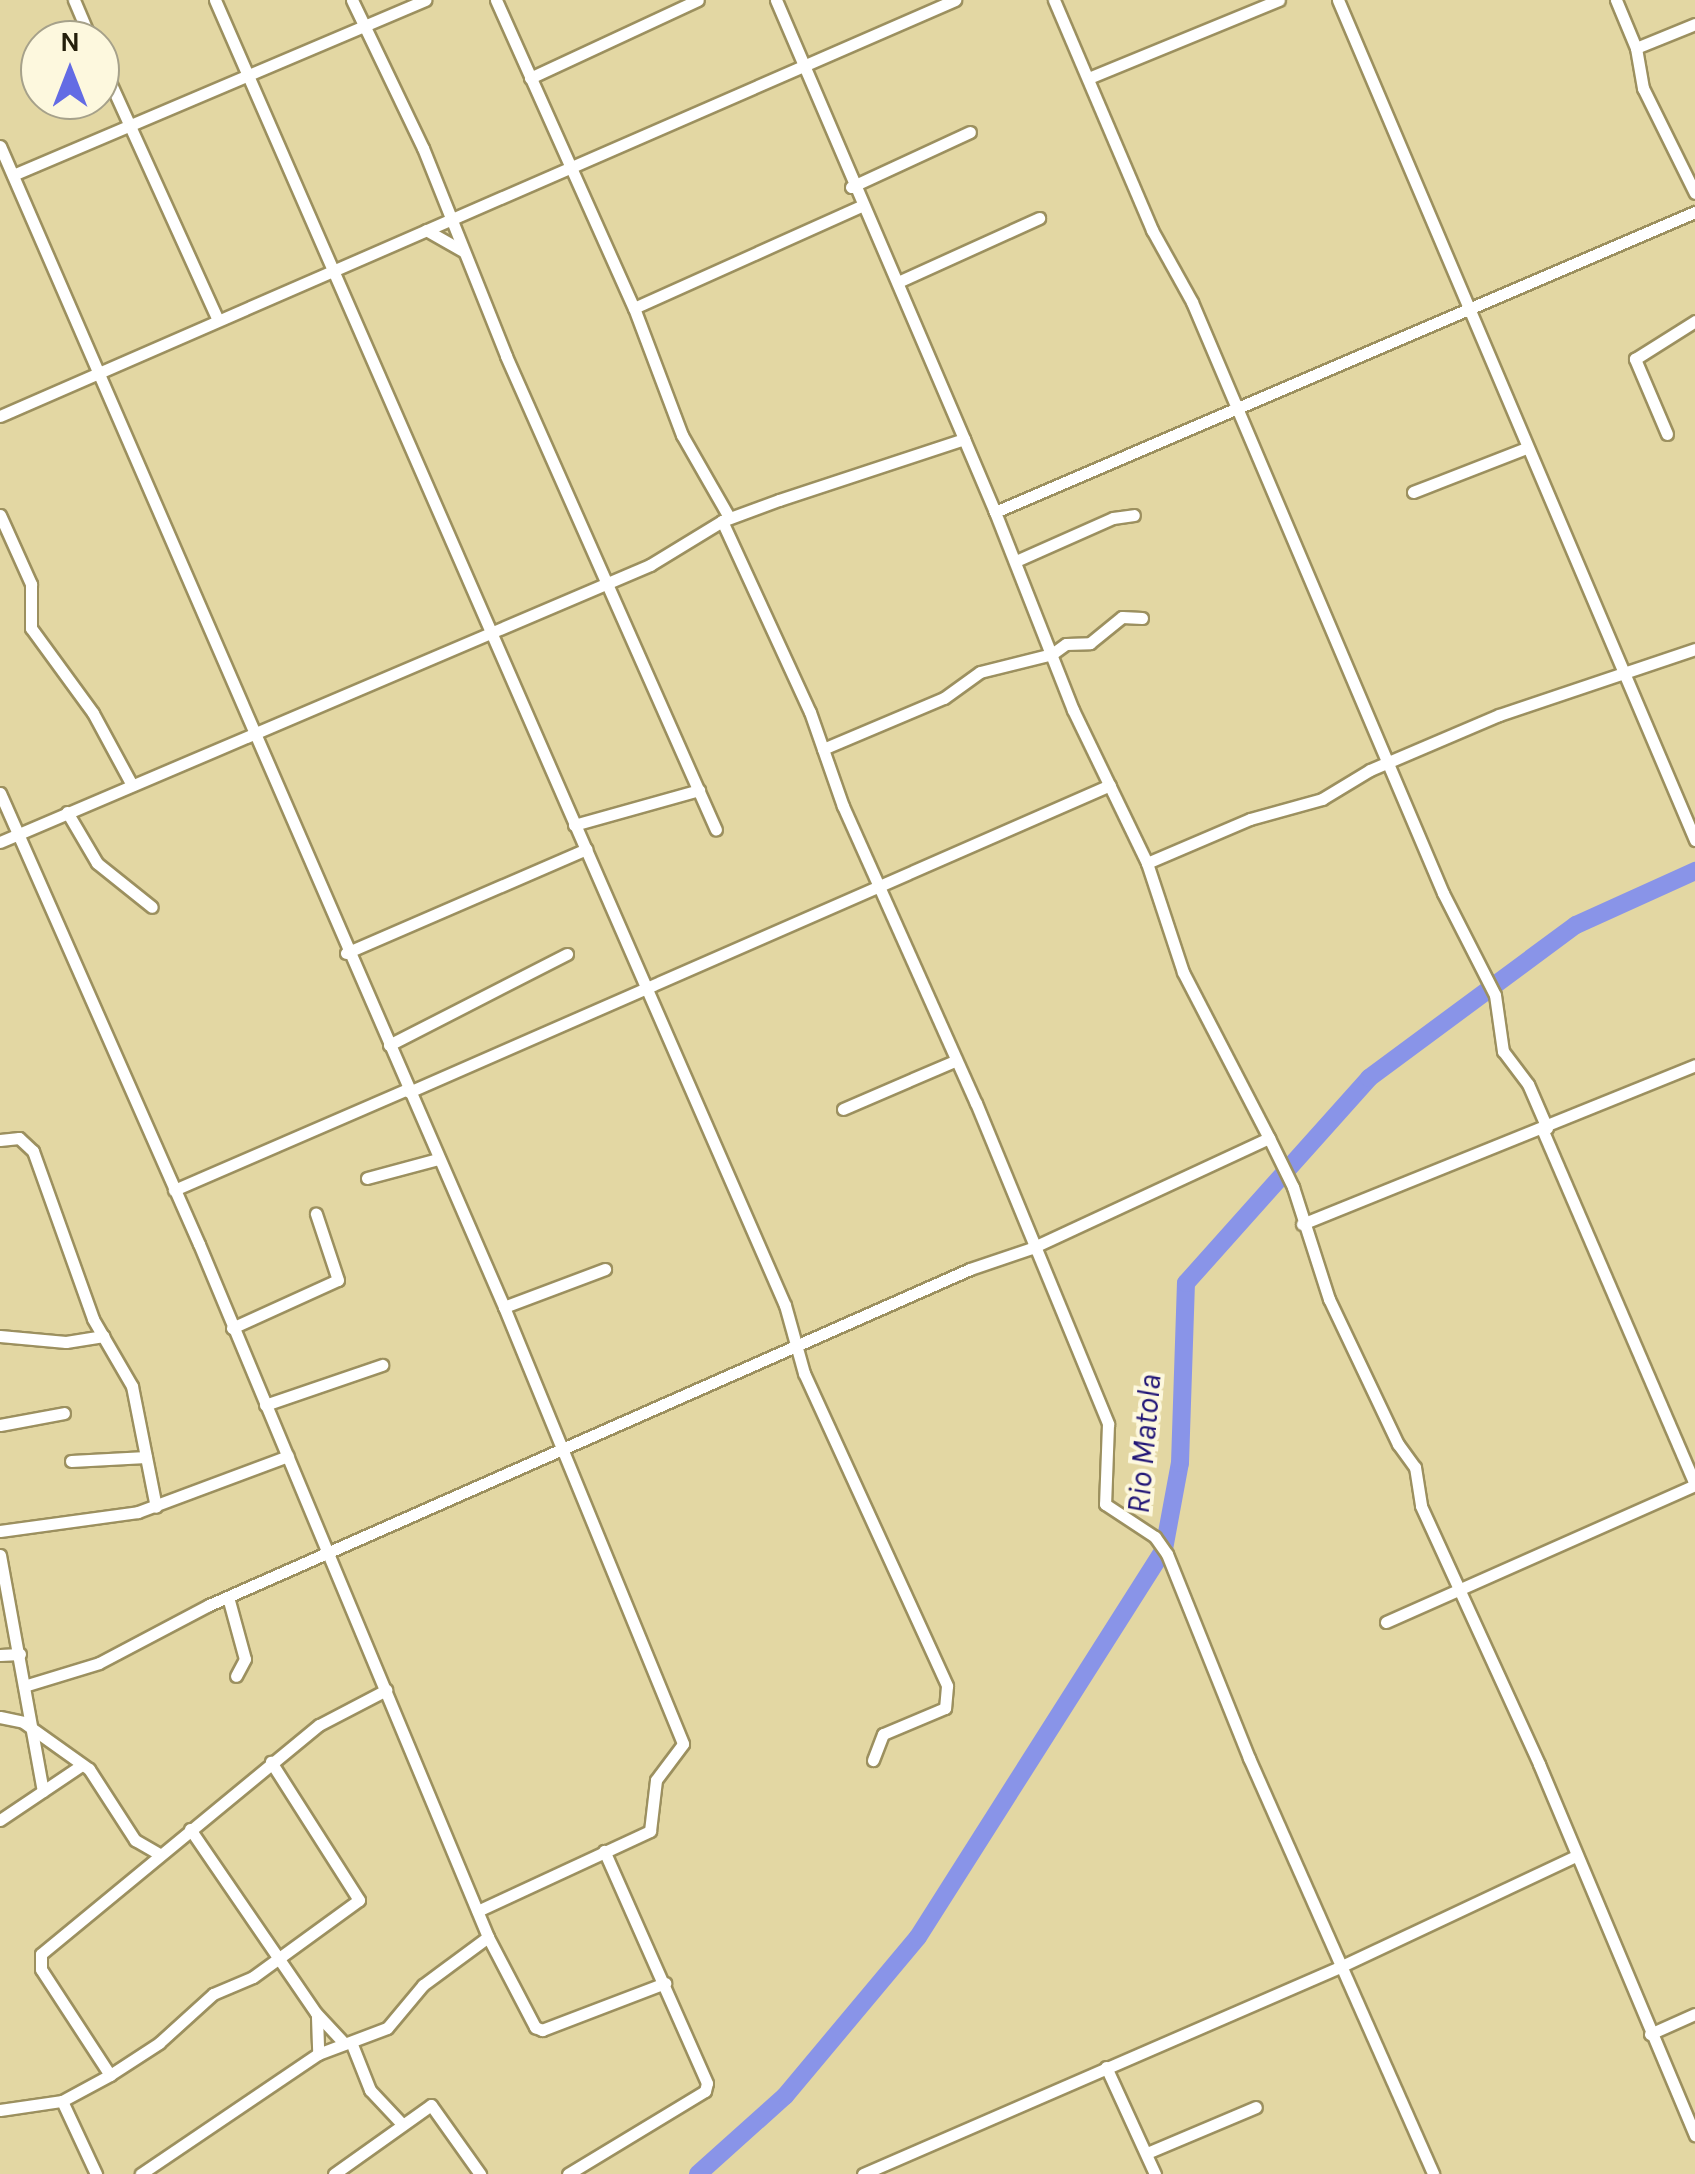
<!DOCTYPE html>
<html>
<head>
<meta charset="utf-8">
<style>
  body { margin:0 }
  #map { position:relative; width:1695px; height:2174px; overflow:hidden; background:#e3d7a3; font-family:Karla,sans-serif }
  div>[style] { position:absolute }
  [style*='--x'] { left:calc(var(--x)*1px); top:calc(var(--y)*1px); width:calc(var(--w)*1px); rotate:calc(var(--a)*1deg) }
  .river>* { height:18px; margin:-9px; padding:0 9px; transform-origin:9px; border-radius:9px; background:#8994e8 }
  .roads { filter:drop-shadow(2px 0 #9c905f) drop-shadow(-2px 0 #9c905f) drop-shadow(0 2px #9c905f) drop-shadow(0 -2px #9c905f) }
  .minor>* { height:11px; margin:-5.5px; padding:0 5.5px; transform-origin:5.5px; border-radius:5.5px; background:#fff }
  span { translate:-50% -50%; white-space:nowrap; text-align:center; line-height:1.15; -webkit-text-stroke:8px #fdf8de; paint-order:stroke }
  .water-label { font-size:32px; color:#201476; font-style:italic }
  .north { position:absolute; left:20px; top:20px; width:100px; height:100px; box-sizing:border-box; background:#fdf8de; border:2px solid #a6a18a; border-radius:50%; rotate:0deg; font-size:28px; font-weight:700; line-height:40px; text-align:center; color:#241f0b }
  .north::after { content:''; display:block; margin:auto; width:35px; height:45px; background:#636be4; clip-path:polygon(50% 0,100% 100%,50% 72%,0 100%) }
</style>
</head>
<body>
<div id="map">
  <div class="river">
    <i style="--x:698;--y:2174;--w:117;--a:-41.9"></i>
    <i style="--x:785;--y:2096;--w:207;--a:-50.1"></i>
    <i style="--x:918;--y:1937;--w:459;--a:-57.6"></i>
    <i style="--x:1164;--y:1549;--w:87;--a:-79.5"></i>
    <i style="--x:1180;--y:1463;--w:180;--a:-88.1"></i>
    <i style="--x:1186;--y:1283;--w:275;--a:-48.2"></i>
    <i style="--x:1369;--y:1078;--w:257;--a:-36.5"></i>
    <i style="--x:1576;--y:925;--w:131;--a:-24.4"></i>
  </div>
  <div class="roads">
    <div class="minor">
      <i style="--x:74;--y:0;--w:43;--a:67"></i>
      <i style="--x:215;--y:0;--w:1424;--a:66.41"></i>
      <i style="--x:785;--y:1305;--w:71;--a:74.4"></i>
      <i style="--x:804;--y:1373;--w:344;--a:65.4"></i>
      <i style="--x:947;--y:1686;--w:22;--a:95"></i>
      <i style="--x:945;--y:1708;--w:67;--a:157.2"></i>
      <i style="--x:883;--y:1734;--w:28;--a:111"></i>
      <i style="--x:352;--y:0;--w:164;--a:64.4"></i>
      <i style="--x:423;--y:148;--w:224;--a:68.2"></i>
      <i style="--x:506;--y:356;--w:518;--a:66.1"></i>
      <i style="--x:496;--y:0;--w:338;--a:65.9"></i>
      <i style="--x:634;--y:308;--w:136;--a:69.3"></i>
      <i style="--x:682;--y:435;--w:95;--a:60.2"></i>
      <i style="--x:776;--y:0;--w:478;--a:66.8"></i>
      <i style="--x:1054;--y:0;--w:250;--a:66.9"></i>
      <i style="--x:1152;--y:230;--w:82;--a:60.9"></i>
      <i style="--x:1192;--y:302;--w:642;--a:66.99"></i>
      <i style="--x:1443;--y:893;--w:114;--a:63"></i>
      <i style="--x:1495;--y:995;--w:57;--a:81.9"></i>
      <i style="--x:1503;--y:1051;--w:41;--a:52.9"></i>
      <i style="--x:1528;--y:1084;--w:48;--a:66.6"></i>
      <i style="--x:1338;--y:0;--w:913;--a:66.97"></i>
      <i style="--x:1616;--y:0;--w:52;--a:67.4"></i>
      <i style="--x:1636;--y:48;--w:41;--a:80.1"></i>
      <i style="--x:1643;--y:88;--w:117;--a:63.7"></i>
      <i style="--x:1636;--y:48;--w:64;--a:-22.1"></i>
      <i style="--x:100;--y:60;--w:283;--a:65.6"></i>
      <i style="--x:1091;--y:77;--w:203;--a:-22.3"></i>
      <i style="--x:530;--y:78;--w:185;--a:-24.9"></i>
      <i style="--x:0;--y:146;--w:1266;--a:66.53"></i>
      <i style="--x:504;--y:1307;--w:472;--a:67.7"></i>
      <i style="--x:683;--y:1744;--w:45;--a:126.9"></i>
      <i style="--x:656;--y:1780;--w:51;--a:96.7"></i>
      <i style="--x:650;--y:1831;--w:190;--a:155.1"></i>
      <i style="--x:13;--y:175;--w:448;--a:-23"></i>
      <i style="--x:851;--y:187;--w:131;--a:-24.8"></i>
      <i style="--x:426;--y:230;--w:43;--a:29.6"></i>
      <i style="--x:898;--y:282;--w:155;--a:-24.4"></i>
      <i style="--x:634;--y:308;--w:249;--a:-24.2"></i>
      <i style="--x:0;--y:416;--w:1042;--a:-23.54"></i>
      <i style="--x:1667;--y:434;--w:82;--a:-113.1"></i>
      <i style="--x:1635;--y:359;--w:71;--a:-32.3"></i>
      <i style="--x:1413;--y:492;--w:119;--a:-21.2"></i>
      <i style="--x:0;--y:515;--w:76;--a:65.8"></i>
      <i style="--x:31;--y:584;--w:44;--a:90"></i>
      <i style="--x:31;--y:628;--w:105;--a:53.9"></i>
      <i style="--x:93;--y:713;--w:82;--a:61.6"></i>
      <i style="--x:722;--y:521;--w:210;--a:65.3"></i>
      <i style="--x:810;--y:712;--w:100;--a:70.7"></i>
      <i style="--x:843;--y:806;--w:325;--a:65.9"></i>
      <i style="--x:976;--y:1103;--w:347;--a:67.6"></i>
      <i style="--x:1108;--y:1424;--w:80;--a:92.1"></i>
      <i style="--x:1105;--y:1504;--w:60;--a:33.4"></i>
      <i style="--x:1155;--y:1537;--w:21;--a:55"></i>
      <i style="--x:1167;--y:1554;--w:220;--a:68.1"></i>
      <i style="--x:1249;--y:1758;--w:455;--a:66.1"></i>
      <i style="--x:1016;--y:561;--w:106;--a:-23.9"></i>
      <i style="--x:1113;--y:518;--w:21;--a:-8"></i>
      <i style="--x:823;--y:749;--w:131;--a:-22.9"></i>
      <i style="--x:944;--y:698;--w:44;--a:-35.8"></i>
      <i style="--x:980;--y:672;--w:74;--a:-14"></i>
      <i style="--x:1052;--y:654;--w:17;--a:-36"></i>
      <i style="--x:1066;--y:644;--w:24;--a:-2"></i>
      <i style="--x:1090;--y:643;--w:41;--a:-39.1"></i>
      <i style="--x:1122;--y:617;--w:20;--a:3"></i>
      <i style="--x:0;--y:793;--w:493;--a:66.2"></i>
      <i style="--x:199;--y:1244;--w:751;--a:67.36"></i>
      <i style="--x:488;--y:1937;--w:81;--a:143.6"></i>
      <i style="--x:423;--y:1985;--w:56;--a:129.9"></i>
      <i style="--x:387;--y:2028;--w:74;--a:159.4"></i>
      <i style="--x:318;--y:2054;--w:214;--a:145.9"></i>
      <i style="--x:67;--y:812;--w:59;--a:59.5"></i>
      <i style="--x:97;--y:863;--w:70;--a:38.7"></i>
      <i style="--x:574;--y:825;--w:130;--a:-15.6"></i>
      <i style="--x:0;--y:842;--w:707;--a:-23.08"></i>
      <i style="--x:650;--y:565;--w:84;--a:-31.4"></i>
      <i style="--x:722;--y:521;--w:61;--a:-20.2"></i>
      <i style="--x:779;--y:500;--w:195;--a:-18.2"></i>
      <i style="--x:964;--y:439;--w:79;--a:67"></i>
      <i style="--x:1147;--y:863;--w:112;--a:-23.1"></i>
      <i style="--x:1250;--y:819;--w:75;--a:-15.5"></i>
      <i style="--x:1322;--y:799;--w:56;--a:-31.1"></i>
      <i style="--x:1370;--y:770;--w:140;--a:-23.1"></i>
      <i style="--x:1499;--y:715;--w:207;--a:-18.6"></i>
      <i style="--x:346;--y:953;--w:262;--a:-23.4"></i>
      <i style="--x:389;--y:1045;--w:200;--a:-27.1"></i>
      <i style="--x:409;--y:1092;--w:765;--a:-23.65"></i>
      <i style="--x:843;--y:1109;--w:119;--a:-23.3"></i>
      <i style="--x:1542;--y:1129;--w:387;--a:66.7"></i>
      <i style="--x:1269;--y:1138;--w:55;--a:63.9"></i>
      <i style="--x:1293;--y:1187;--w:118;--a:72.2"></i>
      <i style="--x:1329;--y:1299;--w:161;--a:64.6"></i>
      <i style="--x:1398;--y:1444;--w:29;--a:54"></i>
      <i style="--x:1415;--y:1467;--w:39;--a:81"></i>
      <i style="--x:1421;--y:1506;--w:284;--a:65.4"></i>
      <i style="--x:1539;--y:1764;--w:403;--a:67.2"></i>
      <i style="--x:0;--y:1140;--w:19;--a:-6"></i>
      <i style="--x:19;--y:1138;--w:19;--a:43"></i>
      <i style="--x:33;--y:1151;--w:178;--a:70.3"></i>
      <i style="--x:93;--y:1319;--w:78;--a:59.8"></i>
      <i style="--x:132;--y:1386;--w:123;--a:78.8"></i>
      <i style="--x:367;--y:1178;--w:73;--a:-15"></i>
      <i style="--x:174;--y:1190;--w:254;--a:-23.4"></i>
      <i style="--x:1302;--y:1224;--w:424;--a:-22"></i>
      <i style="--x:504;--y:1307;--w:108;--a:-20.6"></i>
      <i style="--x:232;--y:1328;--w:116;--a:-24.4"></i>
      <i style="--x:338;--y:1280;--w:70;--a:-108.4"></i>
      <i style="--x:0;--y:1336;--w:66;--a:5.2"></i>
      <i style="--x:66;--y:1342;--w:38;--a:-9"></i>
      <i style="--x:265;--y:1405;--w:124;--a:-18.9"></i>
      <i style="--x:0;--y:1425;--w:65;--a:-10.6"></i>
      <i style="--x:71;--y:1461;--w:75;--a:-3.1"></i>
      <i style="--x:0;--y:1531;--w:139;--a:-7.8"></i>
      <i style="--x:138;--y:1512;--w:160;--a:-20.5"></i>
      <i style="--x:0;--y:1555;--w:240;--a:79.7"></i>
      <i style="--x:228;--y:1597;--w:64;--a:74.7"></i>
      <i style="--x:245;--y:1659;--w:19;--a:118"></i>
      <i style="--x:1386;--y:1622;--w:338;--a:-23.9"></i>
      <i style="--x:0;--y:1655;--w:20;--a:-3"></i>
      <i style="--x:24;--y:1686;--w:78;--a:-17"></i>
      <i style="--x:99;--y:1663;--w:124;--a:-27.8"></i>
      <i style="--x:209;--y:1605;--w:832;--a:-23.82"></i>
      <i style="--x:970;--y:1269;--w:65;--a:-18.7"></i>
      <i style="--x:1032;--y:1248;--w:261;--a:-24.9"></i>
      <i style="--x:1269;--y:1138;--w:187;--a:-117.4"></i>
      <i style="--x:1183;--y:972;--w:115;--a:-108.3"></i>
      <i style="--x:1147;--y:863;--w:170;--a:-115.8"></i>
      <i style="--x:1073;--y:710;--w:213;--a:-111.5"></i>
      <i style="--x:995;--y:512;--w:762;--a:-23.2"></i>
      <i style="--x:0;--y:1717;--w:24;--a:12"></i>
      <i style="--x:23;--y:1722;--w:81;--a:35.5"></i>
      <i style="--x:89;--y:1769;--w:85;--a:57.1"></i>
      <i style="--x:135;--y:1840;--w:28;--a:30"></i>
      <i style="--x:0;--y:1820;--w:99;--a:-33.9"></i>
      <i style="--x:190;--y:1829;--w:223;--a:55.6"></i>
      <i style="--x:316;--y:2013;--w:40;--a:47"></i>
      <i style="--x:488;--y:1937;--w:102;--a:62.4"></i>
      <i style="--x:535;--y:2027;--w:8;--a:23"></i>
      <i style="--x:542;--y:2030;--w:132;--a:-20.9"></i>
      <i style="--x:317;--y:2017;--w:37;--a:88"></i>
      <i style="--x:1650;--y:2034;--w:49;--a:-24"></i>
      <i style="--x:351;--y:2042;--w:52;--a:68.4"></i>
      <i style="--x:370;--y:2090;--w:45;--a:46.8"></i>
      <i style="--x:1106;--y:2067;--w:118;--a:65.4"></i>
      <i style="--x:110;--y:2075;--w:126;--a:-123.1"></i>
      <i style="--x:41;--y:1969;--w:15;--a:-90"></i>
      <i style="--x:41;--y:1954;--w:360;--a:-39.5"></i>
      <i style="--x:319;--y:1725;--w:76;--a:-27.6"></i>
      <i style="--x:62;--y:2101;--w:81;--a:65"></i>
      <i style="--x:0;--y:2110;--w:63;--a:-8.3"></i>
      <i style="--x:62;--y:2101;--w:55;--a:-28.4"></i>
      <i style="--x:110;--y:2075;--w:59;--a:-33.1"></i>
      <i style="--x:159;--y:2043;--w:73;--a:-42.2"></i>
      <i style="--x:213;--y:1994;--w:43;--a:-23"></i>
      <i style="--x:253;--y:1977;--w:131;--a:-36"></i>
      <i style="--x:359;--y:1900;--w:164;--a:-122.5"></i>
      <i style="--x:1147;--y:2153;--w:118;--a:-22.9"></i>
      <i style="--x:334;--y:2174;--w:119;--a:-35.4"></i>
      <i style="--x:431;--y:2105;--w:85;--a:54.6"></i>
      <i style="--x:568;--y:2174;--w:160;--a:-31.2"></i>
      <i style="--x:705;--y:2091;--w:8;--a:-76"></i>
      <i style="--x:707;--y:2083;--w:254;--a:-113.9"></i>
      <i style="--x:863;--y:2174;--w:522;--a:-23.47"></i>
      <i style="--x:1342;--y:1966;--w:259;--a:-25.2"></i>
    </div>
  </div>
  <div class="water-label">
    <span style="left:1145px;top:1444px;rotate:-85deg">Rio Matola</span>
  </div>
  <div class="north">N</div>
</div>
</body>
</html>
